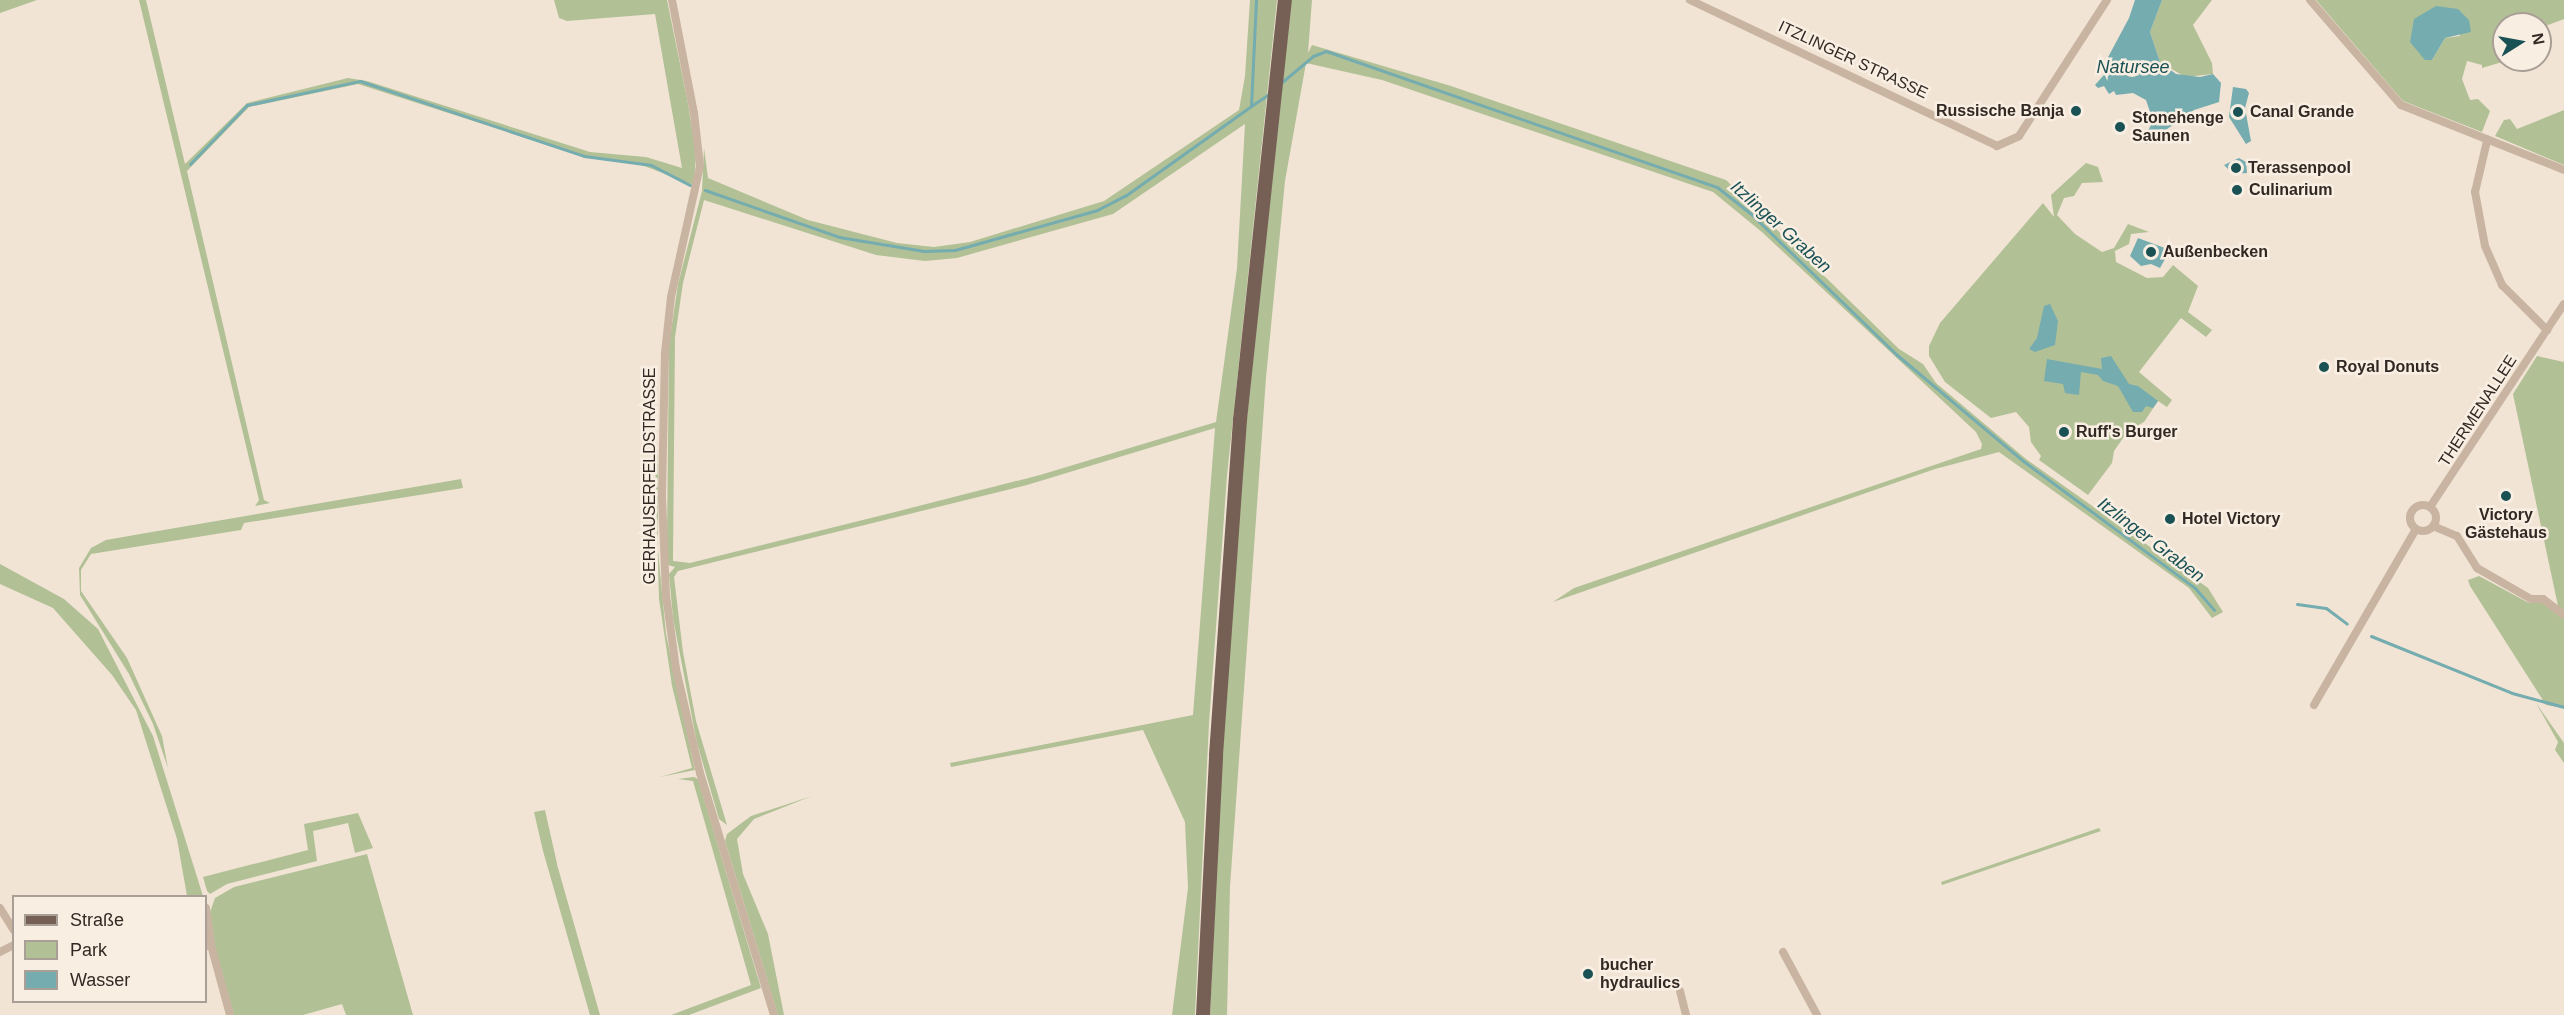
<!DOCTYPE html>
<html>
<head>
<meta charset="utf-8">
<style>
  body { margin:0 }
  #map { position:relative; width:2564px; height:1015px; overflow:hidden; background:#f1e4d5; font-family:Helvetica,sans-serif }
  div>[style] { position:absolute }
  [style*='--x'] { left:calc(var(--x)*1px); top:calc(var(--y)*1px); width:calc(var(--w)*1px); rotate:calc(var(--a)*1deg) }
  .green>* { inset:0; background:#b2c096 }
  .water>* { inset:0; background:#74acaf }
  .pier>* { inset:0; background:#f1e4d5 }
  .round { border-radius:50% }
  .stream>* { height:3px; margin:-1.5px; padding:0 1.5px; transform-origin:1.5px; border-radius:1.5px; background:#74acaf }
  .street>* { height:8px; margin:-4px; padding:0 4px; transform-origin:4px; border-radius:4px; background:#c9b4a2 }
  .street>.ring { margin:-4px; padding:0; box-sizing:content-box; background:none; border:8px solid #c9b4a2; border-radius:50% }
  .primary>* { height:14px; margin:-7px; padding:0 7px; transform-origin:7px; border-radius:7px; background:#766055 }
  .dots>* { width:16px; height:16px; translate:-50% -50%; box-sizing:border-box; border:3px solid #f9eee2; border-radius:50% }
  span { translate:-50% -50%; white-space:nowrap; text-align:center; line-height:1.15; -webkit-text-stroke:5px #f9eee2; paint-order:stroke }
  .street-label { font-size:16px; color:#332924 }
  .poi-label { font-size:16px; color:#332924; font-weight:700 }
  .right { translate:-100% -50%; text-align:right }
  .left { translate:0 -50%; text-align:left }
  .water-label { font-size:18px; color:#195155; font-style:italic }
  .legend { position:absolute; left:12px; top:895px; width:195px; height:108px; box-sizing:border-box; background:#f9eee2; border:2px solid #aa9f96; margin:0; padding:8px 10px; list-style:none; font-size:18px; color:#332924 }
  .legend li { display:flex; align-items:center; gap:12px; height:30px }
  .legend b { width:30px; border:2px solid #aa9f96 }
  .north { position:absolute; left:2492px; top:12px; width:60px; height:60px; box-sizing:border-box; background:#f9eee2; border:2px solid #aa9f96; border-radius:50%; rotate:79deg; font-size:16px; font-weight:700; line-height:24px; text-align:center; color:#332924 }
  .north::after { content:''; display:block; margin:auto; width:21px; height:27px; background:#195155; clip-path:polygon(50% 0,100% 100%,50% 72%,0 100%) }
</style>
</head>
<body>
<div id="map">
  <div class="green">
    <i style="clip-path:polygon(0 0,37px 0,0 13px)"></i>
    <i style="clip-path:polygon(139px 0,146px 0,185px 164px,247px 103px,348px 78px,367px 81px,590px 152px,646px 157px,682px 168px,655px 14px,567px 21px,559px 18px,554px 0,667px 0,688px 103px,696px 154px,694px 185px,639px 164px,582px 156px,358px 84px,249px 107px,187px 171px,264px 500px,270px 503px,255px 506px,259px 500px)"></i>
    <i style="clip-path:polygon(evenodd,1250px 0,1277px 0,1227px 476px,1209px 724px,1195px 1015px,1172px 1015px,1188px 888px,1185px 822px,1143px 730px,951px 767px,950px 763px,1193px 715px,1215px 428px,1027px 485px,678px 571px,674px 577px,683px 652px,696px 721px,727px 825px,719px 819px,697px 743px,673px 618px,669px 574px,675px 567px,668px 565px,667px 539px,669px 345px,678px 284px,702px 191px,704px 148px,708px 178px,808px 220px,897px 243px,934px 247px,970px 242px,1104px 201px,1239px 110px,1245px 76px,1250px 0,1245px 124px,1237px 268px,1216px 422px,1040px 475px,899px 511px,690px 563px,673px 561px,675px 337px,683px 283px,704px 200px,876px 255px,925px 261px,957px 258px,1113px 214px,1245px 124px)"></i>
    <i style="clip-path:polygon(1291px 0,1312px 0,1308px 53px,1312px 45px,1451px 86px,1726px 180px,1899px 349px,1923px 364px,1936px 383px,2026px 459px,2208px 588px,2223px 612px,2212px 618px,2189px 588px,1999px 452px,1935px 469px,1553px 602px,1574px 588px,1981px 449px,1982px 444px,1976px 432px,1763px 233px,1713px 192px,1382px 80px,1306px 63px,1285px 181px,1266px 378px,1230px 887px,1227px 1015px,1210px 1015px,1224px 703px,1241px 475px)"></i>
    <i style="clip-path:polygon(2162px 0,2212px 0,2193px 25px,2212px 63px,2213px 74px,2185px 77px,2160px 62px,2150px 32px)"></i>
    <i style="clip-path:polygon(evenodd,2316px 0,2564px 0,2564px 19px,2540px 28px,2540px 24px,2504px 24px,2501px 43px,2504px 60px,2509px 60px,2482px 68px,2482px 65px,2467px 61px,2462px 79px,2470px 100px,2478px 99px,2490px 111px,2482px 132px,2403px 101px,2316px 0,2458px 9px,2460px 36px,2445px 38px,2432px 60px,2425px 60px,2458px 9px)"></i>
    <i style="clip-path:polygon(2564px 110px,2564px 165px,2495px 136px,2504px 120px,2510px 119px,2517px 129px)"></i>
    <i style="clip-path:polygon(2086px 163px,2098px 167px,2103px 182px,2082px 183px,2074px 196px,2064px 198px,2057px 215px,2075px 234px,2102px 252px,2114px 248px,2128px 224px,2149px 232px,2131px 234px,2129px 244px,2115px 251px,2116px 262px,2147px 278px,2163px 277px,2173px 265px,2198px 286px,2188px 312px,2212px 330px,2206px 337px,2181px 318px,2139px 372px,2172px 400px,2167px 407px,2158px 401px,2144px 422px,2128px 431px,2114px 451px,2112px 463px,2088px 495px,2039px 460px,2041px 456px,2031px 442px,2029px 427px,2016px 412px,1991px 418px,1945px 382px,1929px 356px,1929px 346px,1940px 323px,2043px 203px,2054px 217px,2051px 195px)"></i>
    <i style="clip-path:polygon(2537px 356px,2564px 362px,2564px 611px,2558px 606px,2513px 394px)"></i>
    <i style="clip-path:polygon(650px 448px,658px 451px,658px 550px,666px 634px,695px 770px,660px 777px,692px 768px,672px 686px,659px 599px,655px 454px)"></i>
    <i style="clip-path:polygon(461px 479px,463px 488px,244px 523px,241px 530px,91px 554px,81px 570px,81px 591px,127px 658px,162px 736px,168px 768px,153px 724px,129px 674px,80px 595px,79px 568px,91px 548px,106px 540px,146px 533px)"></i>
    <i style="clip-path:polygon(0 564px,64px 599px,98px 629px,153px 736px,203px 896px,187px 896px,177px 839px,136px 710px,112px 675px,53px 608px,0 584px)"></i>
    <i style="clip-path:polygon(2479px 576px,2529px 603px,2541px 602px,2564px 618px,2564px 708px,2546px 705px,2470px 586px,2468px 580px)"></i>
    <i style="clip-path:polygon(2536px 703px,2564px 743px,2564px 763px,2555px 750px,2558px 742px)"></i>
    <i style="clip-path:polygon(694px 777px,698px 779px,761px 988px,689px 1015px,671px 1015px,751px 985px,693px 781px,678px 779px)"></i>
    <i style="clip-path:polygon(812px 796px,754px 819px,737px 839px,743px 874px,768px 934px,784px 1015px,778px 1015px,725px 841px,727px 834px,751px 816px)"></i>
    <i style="clip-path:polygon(545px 810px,558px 868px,600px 1015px,590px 1015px,543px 851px,534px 812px)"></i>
    <i style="clip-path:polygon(358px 813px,373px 848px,355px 853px,348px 823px,313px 831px,317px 861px,227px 884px,210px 894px,207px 891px,203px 877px,308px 850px,304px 824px)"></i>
    <i style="clip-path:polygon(2099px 828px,2101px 831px,1942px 885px,1941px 882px)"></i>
    <i style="clip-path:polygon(367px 854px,413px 1015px,346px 1015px,342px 1004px,303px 1015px,234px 1015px,216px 953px,210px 912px,215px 898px,234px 887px)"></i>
  </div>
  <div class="water">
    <i style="clip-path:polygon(2135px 0,2162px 0,2150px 32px,2160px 62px,2176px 74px,2200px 77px,2213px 74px,2221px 83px,2219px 102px,2194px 110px,2146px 144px,2143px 141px,2153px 121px,2146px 100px,2133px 93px,2116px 95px,2114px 91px,2109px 94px,2104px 86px,2098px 88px,2095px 85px,2103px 76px,2106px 61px,2129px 18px)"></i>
    <i style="clip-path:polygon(2436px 6px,2458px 9px,2469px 20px,2471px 32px,2445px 38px,2432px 60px,2425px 60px,2410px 42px,2414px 19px)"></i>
    <i style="clip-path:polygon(2233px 87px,2246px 89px,2249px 93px,2245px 108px,2251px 141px,2246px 144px,2229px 117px)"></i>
    <i style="clip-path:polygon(2239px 158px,2246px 162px,2247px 173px,2233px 174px,2224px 165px)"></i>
    <i style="clip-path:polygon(2138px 238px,2170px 250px,2160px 268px,2151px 264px,2141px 266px,2130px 256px)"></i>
    <i style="clip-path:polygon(2050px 304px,2058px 321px,2055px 345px,2035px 352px,2029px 349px,2037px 338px,2044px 306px)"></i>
    <i style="clip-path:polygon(2111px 356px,2129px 384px,2138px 386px,2158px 401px,2153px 408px,2146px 406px,2142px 412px,2133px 412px,2118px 386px,2103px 381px,2098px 375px,2081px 372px,2079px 395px,2065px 393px,2063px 384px,2044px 381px,2047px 359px,2102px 369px,2101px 358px)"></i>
  </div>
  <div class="pier">
    <i class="round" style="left:2124px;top:61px;width:16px;height:16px"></i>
  </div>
  <div class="stream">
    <i style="--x:1256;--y:0;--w:106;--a:92.7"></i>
    <i style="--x:1251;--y:106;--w:23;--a:-34"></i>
    <i style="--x:1282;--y:82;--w:40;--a:-40"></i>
    <i style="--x:1313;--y:56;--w:14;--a:-21"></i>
    <i style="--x:1326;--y:51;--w:414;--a:19.2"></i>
    <i style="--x:1717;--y:187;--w:42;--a:38.2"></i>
    <i style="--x:1750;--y:213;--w:204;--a:44"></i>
    <i style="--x:1897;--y:355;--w:163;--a:40"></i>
    <i style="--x:2022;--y:460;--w:215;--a:36.5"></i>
    <i style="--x:2195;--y:588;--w:29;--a:49"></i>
    <i style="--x:190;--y:164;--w:82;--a:-46"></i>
    <i style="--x:247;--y:105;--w:116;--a:-12"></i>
    <i style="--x:360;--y:81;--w:236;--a:18.5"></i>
    <i style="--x:584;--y:156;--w:68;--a:7.7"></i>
    <i style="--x:651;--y:165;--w:44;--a:27.1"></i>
    <i style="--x:705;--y:190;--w:142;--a:19.3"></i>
    <i style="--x:839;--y:237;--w:86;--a:9.4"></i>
    <i style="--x:924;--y:251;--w:31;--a:-2"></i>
    <i style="--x:955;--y:250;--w:148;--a:-15.7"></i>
    <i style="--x:1097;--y:210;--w:31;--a:-27"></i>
    <i style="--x:1125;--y:196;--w:155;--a:-35.5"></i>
    <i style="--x:2297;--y:604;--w:29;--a:8"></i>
    <i style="--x:2326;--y:608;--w:26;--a:37"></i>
    <i style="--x:2371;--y:636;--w:152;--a:22"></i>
    <i style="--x:2512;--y:693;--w:54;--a:15.1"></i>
  </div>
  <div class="street">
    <i style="--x:672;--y:0;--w:115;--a:79"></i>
    <i style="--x:694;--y:113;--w:53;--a:83.5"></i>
    <i style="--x:700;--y:166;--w:134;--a:102.5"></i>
    <i style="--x:671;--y:297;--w:56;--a:96.1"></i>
    <i style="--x:665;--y:353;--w:143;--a:91.2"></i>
    <i style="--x:662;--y:496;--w:99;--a:87.7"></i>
    <i style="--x:666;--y:595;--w:75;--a:82.3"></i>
    <i style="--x:676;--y:669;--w:107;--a:77"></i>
    <i style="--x:700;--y:773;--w:253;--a:73"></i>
    <i style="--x:1690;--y:0;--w:340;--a:25.4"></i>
    <i style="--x:1997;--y:146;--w:24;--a:-24"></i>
    <i style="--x:2019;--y:136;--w:162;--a:-57.1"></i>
    <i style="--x:2310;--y:0;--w:139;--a:49.1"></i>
    <i style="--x:2401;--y:105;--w:175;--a:21.7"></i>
    <i style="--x:2487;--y:141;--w:52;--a:103.2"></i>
    <i style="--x:2475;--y:192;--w:55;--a:79.5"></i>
    <i style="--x:2485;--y:246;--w:43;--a:66.4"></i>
    <i style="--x:2502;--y:285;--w:64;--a:45"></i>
    <i class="ring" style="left:2410px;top:505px;width:18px;height:18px"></i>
    <i style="--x:2430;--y:507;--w:243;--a:-56.6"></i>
    <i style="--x:2433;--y:526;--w:26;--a:23"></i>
    <i style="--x:2457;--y:536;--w:38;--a:58"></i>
    <i style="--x:2477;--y:568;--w:62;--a:29.9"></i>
    <i style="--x:2531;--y:599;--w:12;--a:0"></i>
    <i style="--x:2543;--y:599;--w:26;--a:37"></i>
    <i style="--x:2314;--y:705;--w:203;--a:-59.9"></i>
    <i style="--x:0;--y:908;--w:26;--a:58"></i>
    <i style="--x:206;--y:908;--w:37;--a:82"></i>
    <i style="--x:206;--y:946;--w:5;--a:-11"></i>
    <i style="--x:211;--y:945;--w:73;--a:74.8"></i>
    <i style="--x:0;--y:952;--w:16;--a:-27"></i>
    <i style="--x:1783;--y:952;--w:72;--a:61.6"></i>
    <i style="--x:1680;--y:991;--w:25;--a:76"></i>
  </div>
  <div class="primary">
    <i style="--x:1203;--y:1015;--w:260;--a:-87.1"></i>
    <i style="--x:1216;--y:755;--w:336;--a:-85.9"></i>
    <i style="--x:1240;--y:420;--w:422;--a:-83.9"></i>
  </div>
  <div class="dots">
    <i style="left:2076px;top:111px;background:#195155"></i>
    <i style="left:2238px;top:112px;background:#195155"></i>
    <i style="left:2120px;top:127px;background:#195155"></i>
    <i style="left:2236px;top:168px;background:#195155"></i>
    <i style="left:2237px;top:190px;background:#195155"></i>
    <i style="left:2151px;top:252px;background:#195155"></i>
    <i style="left:2324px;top:367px;background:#195155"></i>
    <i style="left:2064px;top:432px;background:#195155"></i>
    <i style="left:2506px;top:496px;background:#195155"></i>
    <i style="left:2170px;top:519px;background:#195155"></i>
    <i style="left:1588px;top:974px;background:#195155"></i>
  </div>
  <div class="street-label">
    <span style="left:1853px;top:60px;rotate:25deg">ITZLINGER STRASSE</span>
    <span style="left:2478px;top:411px;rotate:-57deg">THERMENALLEE</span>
    <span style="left:650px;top:476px;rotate:-90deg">GERHAUSERFELDSTRASSE</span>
  </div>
  <div class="poi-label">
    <span class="right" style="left:2064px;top:111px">Russische Banja</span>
    <span class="left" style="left:2250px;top:112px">Canal Grande</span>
    <span class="left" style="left:2132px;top:127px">Stonehenge<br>Saunen</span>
    <span class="left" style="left:2248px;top:168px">Terassenpool</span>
    <span class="left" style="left:2249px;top:190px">Culinarium</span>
    <span class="left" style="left:2163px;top:252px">Außenbecken</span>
    <span class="left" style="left:2336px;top:367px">Royal Donuts</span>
    <span class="left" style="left:2076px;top:432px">Ruff's Burger</span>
    <span style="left:2506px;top:524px">Victory<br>Gästehaus</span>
    <span class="left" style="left:2182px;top:519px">Hotel Victory</span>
    <span class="left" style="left:1600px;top:974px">bucher<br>hydraulics</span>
  </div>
  <div class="water-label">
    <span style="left:2133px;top:67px">Natursee</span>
    <span style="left:1781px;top:227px;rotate:42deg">Itzlinger Graben</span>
    <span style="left:2151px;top:540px;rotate:37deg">Itzlinger Graben</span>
  </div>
  <ul class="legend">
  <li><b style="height:8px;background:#766055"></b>Straße</li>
  <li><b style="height:16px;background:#b2c096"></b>Park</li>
  <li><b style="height:16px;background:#74acaf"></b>Wasser</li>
  </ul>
  <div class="north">N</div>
</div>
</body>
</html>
